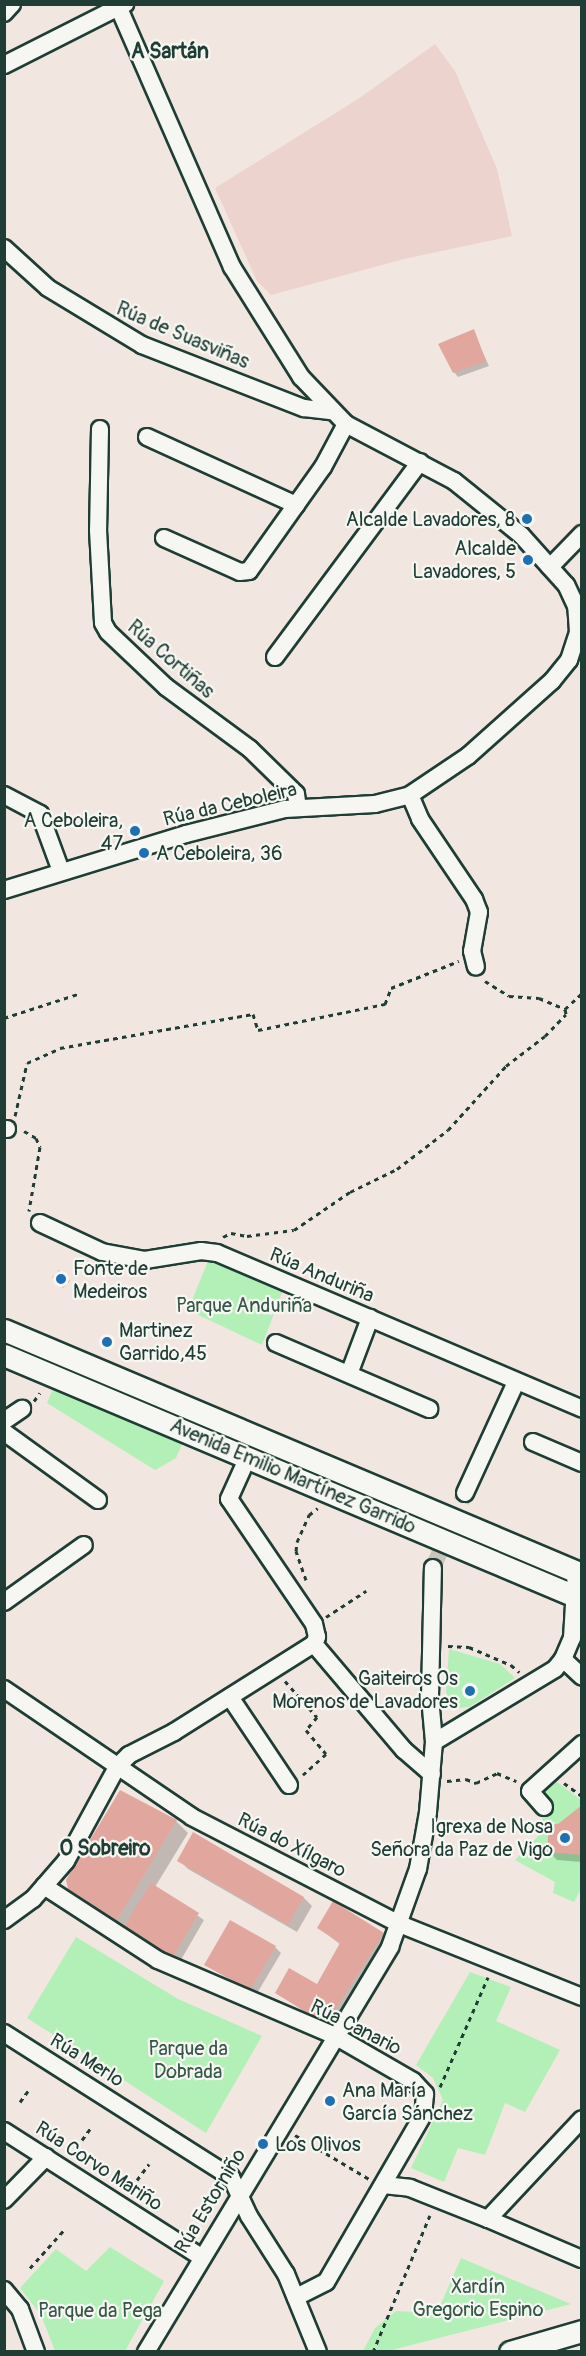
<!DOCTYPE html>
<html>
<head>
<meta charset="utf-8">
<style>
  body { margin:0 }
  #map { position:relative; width:586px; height:2356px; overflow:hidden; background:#f2e6e1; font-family:Pangolin,sans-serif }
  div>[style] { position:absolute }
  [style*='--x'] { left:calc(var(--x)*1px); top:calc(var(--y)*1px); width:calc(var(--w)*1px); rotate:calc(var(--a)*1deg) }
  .built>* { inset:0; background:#edd3cd }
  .green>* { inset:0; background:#b2f0b7 }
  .shadow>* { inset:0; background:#0003 }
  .building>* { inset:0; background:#e1a79f }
  .minor-tunnel>* { height:16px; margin-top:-8px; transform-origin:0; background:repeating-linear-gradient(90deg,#c8c4be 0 16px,transparent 0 24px) }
  .path>* { height:3px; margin-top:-1.5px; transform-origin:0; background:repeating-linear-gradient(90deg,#1f3d34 0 4.5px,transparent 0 9px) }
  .roads { filter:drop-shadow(2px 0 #1f3d34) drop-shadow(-2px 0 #1f3d34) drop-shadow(0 2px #1f3d34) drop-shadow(0 -2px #1f3d34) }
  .minor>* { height:16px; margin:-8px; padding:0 8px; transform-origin:8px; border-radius:8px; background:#f6f6f2 }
  .major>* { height:21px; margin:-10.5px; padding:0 10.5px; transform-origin:10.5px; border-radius:10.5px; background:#f6f6f2 }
  .dots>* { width:16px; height:16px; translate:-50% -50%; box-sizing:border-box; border:3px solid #f6f6f2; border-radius:50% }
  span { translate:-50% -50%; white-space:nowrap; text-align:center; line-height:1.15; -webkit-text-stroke:4.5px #f6f6f2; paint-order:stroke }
  .street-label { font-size:20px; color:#1f3d34 }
  .poi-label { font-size:20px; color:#1f3d34 }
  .right { translate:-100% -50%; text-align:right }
  .left { translate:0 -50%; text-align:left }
  .park-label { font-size:20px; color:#355848 }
  .neighbourhood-label { font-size:21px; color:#1f3d34; font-weight:700 }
  .frame { position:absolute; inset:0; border:6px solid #1f3d34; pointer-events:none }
</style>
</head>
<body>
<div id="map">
  <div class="built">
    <i style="clip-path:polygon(435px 44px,455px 71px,497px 169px,512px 236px,404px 259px,271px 295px,257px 281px,215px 188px,358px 99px)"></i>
  </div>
  <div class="green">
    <i style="clip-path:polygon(208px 1261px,283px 1290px,262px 1345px,188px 1310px)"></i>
    <i style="clip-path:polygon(53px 1389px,137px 1420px,136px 1425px,182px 1444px,176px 1458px,155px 1470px,47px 1403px)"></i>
    <i style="clip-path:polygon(449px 1649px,500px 1664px,515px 1678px,469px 1707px,453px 1709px,446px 1703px,446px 1693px)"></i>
    <i style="clip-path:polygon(557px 1782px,581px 1800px,581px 1889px,574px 1902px,553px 1893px,555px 1882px,515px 1860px,542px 1832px,542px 1815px,552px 1807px,544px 1791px)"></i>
    <i style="clip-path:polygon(76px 1937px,178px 1999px,262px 2036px,206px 2133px,27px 2018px)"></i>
    <i style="clip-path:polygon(470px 1972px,511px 1987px,496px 2021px,560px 2050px,525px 2112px,505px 2103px,485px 2155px,458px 2148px,444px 2182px,411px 2168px,443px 2100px,433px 2078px,416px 2065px)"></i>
    <i style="clip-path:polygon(110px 2247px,164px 2281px,125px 2351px,55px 2351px,41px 2315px,20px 2288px,56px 2249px,86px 2271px)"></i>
    <i style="clip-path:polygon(461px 2258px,571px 2304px,388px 2351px,363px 2351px,375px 2328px,396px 2311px,437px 2313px)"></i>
  </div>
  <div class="shadow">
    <i style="clip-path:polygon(473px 331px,489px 366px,458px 377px,454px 372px)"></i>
    <i style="clip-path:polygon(121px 1792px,176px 1821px,188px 1833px,155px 1887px,204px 1920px,178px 1965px,69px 1888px)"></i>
    <i style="clip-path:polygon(582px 1807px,582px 1862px,557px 1860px,548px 1851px)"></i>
    <i style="clip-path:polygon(194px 1834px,304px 1898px,312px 1906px,297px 1932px,188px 1869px,179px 1860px)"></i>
    <i style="clip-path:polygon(319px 1928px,383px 1934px,392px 1942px,341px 2024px,326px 2026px,277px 1993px,317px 1986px,341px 1945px)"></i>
    <i style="clip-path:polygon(275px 1947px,281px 1953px,256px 1995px,206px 1965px)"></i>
  </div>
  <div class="building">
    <i style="clip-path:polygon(474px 329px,486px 361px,453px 373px,438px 344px)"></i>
    <i style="clip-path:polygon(59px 1270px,70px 1281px,63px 1288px,52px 1277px)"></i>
    <i style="clip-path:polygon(120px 1790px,177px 1820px,117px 1920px,68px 1889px,66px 1880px)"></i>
    <i style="clip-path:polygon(582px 1805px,582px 1855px,547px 1852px,549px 1823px,558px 1824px)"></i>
    <i style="clip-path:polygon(193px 1832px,304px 1897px,288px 1925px,177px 1861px)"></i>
    <i style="clip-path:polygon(151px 1883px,199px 1913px,171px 1960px,122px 1930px)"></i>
    <i style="clip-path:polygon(333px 1901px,384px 1933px,332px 2015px,316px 2018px,275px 1993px,289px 1968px,317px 1984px,340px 1943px,317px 1928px)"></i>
    <i style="clip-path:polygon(230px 1920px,276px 1946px,250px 1990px,204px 1965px)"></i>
  </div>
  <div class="minor-tunnel">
    <i style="--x:433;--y:1568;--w:82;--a:-66.9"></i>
  </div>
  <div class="path">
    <i style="--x:485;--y:981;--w:28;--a:32"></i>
    <i style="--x:509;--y:996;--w:30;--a:4"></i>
    <i style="--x:539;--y:998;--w:28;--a:23"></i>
    <i style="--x:4;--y:1018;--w:78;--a:-18"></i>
    <i style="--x:15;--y:1116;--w:54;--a:-77.2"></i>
    <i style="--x:27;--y:1063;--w:36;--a:-24"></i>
    <i style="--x:60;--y:1048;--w:196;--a:-10"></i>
    <i style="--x:253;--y:1014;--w:17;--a:73"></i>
    <i style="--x:258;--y:1030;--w:130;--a:-11.6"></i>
    <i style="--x:385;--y:1004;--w:17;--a:-69"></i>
    <i style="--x:391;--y:988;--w:73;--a:-21.7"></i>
    <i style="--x:24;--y:1131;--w:14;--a:30"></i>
    <i style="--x:36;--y:1138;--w:10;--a:66"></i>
    <i style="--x:40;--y:1147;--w:65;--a:99.8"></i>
    <i style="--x:223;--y:1237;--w:9;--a:-27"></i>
    <i style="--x:231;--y:1233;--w:16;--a:11"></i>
    <i style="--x:247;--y:1236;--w:47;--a:-7.3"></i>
    <i style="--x:294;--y:1230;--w:68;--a:-34.2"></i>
    <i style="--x:350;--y:1192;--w:52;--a:-26.1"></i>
    <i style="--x:397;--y:1169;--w:64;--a:-37.4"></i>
    <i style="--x:448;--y:1130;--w:86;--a:-47.8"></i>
    <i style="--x:506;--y:1066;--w:49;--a:-37.6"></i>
    <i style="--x:545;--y:1036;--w:30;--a:-46"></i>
    <i style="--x:566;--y:1014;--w:5;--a:-101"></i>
    <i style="--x:565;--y:1009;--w:23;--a:-43"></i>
    <i style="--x:34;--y:1401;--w:10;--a:-53"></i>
    <i style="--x:306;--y:1580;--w:31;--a:-109"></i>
    <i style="--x:296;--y:1551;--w:9;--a:-84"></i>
    <i style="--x:297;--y:1542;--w:30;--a:-66"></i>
    <i style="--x:309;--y:1515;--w:11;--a:-38"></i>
    <i style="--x:326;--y:1617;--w:48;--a:-33"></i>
    <i style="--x:448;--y:1646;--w:21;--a:3"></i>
    <i style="--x:469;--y:1647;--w:46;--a:23.2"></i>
    <i style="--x:511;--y:1665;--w:11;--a:41"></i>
    <i style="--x:285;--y:1681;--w:48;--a:48.4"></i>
    <i style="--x:317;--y:1717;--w:17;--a:130"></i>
    <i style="--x:306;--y:1730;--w:31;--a:50"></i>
    <i style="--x:326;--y:1754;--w:31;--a:138"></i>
    <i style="--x:447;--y:1781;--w:19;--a:-6"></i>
    <i style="--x:466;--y:1779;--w:11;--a:22"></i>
    <i style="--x:476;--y:1783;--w:23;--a:-25"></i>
    <i style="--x:497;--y:1773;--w:21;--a:23"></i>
    <i style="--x:564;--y:1783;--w:22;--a:36"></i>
    <i style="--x:440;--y:2087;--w:120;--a:-66.4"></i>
    <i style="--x:20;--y:2102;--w:14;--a:-54"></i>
    <i style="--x:295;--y:2135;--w:86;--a:30.7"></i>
    <i style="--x:82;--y:2140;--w:14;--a:-54"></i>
    <i style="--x:137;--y:2180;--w:20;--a:-53"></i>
    <i style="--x:30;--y:2268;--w:51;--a:-48.2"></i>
    <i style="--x:373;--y:2352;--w:148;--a:-67.4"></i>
  </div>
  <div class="roads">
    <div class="minor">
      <i style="--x:4;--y:13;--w:12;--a:-48"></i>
      <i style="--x:4;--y:65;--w:136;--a:-26.8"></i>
      <i style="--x:4;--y:248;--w:59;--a:42.3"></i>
      <i style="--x:48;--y:288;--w:110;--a:31.2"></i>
      <i style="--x:142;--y:345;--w:174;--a:21.3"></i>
      <i style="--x:304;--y:408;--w:26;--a:7"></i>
      <i style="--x:100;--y:429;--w:101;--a:91.1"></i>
      <i style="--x:98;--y:530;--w:93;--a:86.9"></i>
      <i style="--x:103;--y:623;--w:10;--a:61"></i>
      <i style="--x:108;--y:632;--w:80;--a:43.5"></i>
      <i style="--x:166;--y:687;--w:104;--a:36.4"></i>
      <i style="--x:250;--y:749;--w:64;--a:44.4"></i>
      <i style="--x:296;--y:794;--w:14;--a:82"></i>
      <i style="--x:147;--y:437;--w:164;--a:24.5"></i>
      <i style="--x:164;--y:538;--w:83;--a:24.1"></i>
      <i style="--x:240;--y:572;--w:9;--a:-6"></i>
      <i style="--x:249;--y:571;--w:128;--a:-54.6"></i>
      <i style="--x:323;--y:467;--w:49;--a:-61.9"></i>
      <i style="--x:550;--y:567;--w:46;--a:-45.9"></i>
      <i style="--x:275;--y:657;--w:243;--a:-53.4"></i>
      <i style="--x:4;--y:795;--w:41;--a:27.8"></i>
      <i style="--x:40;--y:814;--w:61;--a:69.8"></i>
      <i style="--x:410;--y:795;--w:26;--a:67"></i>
      <i style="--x:420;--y:819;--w:97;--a:56"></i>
      <i style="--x:474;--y:899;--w:14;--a:69"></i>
      <i style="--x:479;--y:912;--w:40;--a:100"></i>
      <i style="--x:472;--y:951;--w:16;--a:76"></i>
      <i style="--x:4;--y:890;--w:190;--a:-17.1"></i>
      <i style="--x:186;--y:834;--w:102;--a:-14.2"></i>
      <i style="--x:285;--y:809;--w:90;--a:-3.2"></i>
      <i style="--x:375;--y:804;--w:36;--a:-14"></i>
      <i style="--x:410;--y:795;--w:70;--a:-33.9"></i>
      <i style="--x:468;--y:756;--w:113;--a:-41.8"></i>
      <i style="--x:552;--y:681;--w:27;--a:-51"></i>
      <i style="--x:569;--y:660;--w:29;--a:-72"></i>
      <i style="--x:578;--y:632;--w:26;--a:-94"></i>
      <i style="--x:576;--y:606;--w:23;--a:-115"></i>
      <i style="--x:566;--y:585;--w:67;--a:-132"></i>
      <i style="--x:521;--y:535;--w:86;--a:-141.1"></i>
      <i style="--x:454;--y:481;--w:122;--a:-152.2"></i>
      <i style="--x:346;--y:424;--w:65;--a:-133.8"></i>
      <i style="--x:301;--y:377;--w:130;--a:-122.1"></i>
      <i style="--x:232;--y:267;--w:287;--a:-113.6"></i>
      <i style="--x:4;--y:1129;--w:3;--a:0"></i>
      <i style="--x:40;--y:1223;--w:68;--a:25.1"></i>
      <i style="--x:102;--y:1252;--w:44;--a:10.5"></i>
      <i style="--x:145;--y:1260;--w:57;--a:-9.1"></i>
      <i style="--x:201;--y:1251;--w:16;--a:7"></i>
      <i style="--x:217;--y:1253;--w:397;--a:23.1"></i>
      <i style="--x:276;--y:1343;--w:167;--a:23.3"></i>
      <i style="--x:349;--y:1374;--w:60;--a:-69.4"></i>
      <i style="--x:4;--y:1421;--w:22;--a:-34"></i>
      <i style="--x:4;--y:1432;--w:116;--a:35.9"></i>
      <i style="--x:533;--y:1442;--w:53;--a:23.2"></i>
      <i style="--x:465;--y:1493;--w:122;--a:-65.3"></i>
      <i style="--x:4;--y:1602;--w:98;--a:-35.5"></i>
      <i style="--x:314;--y:1644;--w:139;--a:49.7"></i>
      <i style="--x:404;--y:1750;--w:37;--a:41"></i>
      <i style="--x:563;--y:1659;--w:26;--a:43"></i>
      <i style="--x:4;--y:1689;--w:227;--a:34.2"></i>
      <i style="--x:192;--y:1817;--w:231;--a:27.3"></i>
      <i style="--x:397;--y:1923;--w:199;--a:21.8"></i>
      <i style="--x:230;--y:1697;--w:106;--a:56.2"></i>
      <i style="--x:434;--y:1742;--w:141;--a:-31.1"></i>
      <i style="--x:555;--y:1669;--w:13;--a:-51"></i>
      <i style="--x:563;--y:1659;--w:23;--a:-67"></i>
      <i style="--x:572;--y:1638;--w:67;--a:-86.6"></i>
      <i style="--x:544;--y:1807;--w:21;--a:-131"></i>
      <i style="--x:530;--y:1791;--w:70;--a:-42.1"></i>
      <i style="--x:44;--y:1886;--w:136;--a:33"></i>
      <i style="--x:158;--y:1960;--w:193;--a:23.2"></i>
      <i style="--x:335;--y:2036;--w:90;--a:30"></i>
      <i style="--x:413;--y:2081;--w:18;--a:47"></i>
      <i style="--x:425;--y:2094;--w:21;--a:95"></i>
      <i style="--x:423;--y:2115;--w:193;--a:120.1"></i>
      <i style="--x:326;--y:2282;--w:34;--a:153"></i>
      <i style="--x:4;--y:1920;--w:36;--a:-36"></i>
      <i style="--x:33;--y:1899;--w:50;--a:-49"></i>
      <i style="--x:66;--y:1861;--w:107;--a:-61.5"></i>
      <i style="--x:117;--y:1767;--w:17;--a:-45"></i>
      <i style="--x:129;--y:1755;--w:51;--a:-27.1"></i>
      <i style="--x:174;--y:1732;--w:165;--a:-32.2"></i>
      <i style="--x:314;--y:1644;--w:8;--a:-67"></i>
      <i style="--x:317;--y:1637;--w:13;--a:-103"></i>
      <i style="--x:314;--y:1624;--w:151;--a:-124.2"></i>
      <i style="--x:229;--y:1499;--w:46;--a:-65.7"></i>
      <i style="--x:4;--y:2033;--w:269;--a:32.4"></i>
      <i style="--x:231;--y:2177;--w:43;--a:65.2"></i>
      <i style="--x:249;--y:2216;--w:69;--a:57.5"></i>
      <i style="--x:286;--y:2274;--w:84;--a:67.7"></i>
      <i style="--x:4;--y:2131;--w:234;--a:32.6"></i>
      <i style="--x:383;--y:2185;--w:27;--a:6"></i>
      <i style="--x:410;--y:2188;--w:84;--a:21.7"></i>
      <i style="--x:488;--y:2219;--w:137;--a:-46.8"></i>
      <i style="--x:4;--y:2200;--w:60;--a:-45.7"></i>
      <i style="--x:488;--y:2219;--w:102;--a:23.1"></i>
      <i style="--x:4;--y:2290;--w:25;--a:50"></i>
      <i style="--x:20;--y:2309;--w:46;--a:69.6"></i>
      <i style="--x:146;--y:2352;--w:473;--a:-58.9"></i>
      <i style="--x:390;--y:1947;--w:83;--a:-70.3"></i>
      <i style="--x:418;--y:1869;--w:58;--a:-80"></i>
      <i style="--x:428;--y:1812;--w:70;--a:-85.1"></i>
      <i style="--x:434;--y:1742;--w:45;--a:-95.1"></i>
      <i style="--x:430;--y:1697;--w:129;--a:-88.7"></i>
    </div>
    <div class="major">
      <i style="--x:4;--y:1330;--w:627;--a:22.89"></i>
      <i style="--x:4;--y:1355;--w:627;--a:22.89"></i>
      <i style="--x:510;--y:2352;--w:75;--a:-16.3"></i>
    </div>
  </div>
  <div class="dots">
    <i style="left:527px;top:519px;background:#1f6fb2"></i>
    <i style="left:528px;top:560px;background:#1f6fb2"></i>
    <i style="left:135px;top:831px;background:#1f6fb2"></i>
    <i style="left:144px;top:853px;background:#1f6fb2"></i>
    <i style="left:61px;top:1279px;background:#1f6fb2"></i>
    <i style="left:107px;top:1342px;background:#1f6fb2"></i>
    <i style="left:470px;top:1691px;background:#1f6fb2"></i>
    <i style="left:565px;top:1838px;background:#1f6fb2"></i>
    <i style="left:330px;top:2101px;background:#1f6fb2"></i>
    <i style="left:263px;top:2144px;background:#1f6fb2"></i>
  </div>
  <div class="street-label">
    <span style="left:183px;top:335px;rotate:23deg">Rúa de Suasviñas</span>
    <span style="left:171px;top:659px;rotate:41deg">Rúa Cortiñas</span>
    <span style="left:230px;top:804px;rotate:-13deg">Rúa da Ceboleira</span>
    <span style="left:322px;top:1275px;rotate:23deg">Rúa Anduriña</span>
    <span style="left:293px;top:1476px;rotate:23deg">Avenida Emilio Martínez Garrido</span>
    <span style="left:292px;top:1845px;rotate:27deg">Rúa do Xílgaro</span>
    <span style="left:356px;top:2027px;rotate:27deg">Rúa Canario</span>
    <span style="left:87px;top:2060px;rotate:32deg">Rúa Merlo</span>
    <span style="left:99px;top:2166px;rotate:33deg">Rúa Corvo Mariño</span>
    <span style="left:210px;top:2201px;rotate:-59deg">Rúa Estorniño</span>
  </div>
  <div class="poi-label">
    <span class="right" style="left:515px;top:519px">Alcalde Lavadores, 8</span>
    <span class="right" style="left:516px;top:560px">Alcalde<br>Lavadores, 5</span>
    <span class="right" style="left:123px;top:832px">A Ceboleira,<br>47</span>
    <span class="left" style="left:156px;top:853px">A Ceboleira, 36</span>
    <span class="left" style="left:73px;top:1280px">Fonte de<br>Medeiros</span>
    <span class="left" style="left:119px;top:1342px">Martinez<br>Garrido,45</span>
    <span class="right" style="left:458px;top:1690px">Gaiteiros Os<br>Morenos de Lavadores</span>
    <span class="right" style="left:553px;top:1838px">Igrexa de Nosa<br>Señora da Paz de Vigo</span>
    <span class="left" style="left:342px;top:2102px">Ana María<br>García Sánchez</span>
    <span class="left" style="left:275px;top:2144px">Los Olivos</span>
  </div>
  <div class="park-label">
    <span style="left:244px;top:1305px">Parque Anduriña</span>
    <span style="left:188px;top:2060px">Parque da<br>Dobrada</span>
    <span style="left:478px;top:2298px">Xardín<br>Gregorio Espino</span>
    <span style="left:100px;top:2310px">Parque da Pega</span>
  </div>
  <div class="neighbourhood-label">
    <span style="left:170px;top:52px">A Sartán</span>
    <span style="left:105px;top:1849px">O Sobreiro</span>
  </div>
  <div class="frame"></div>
</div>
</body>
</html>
